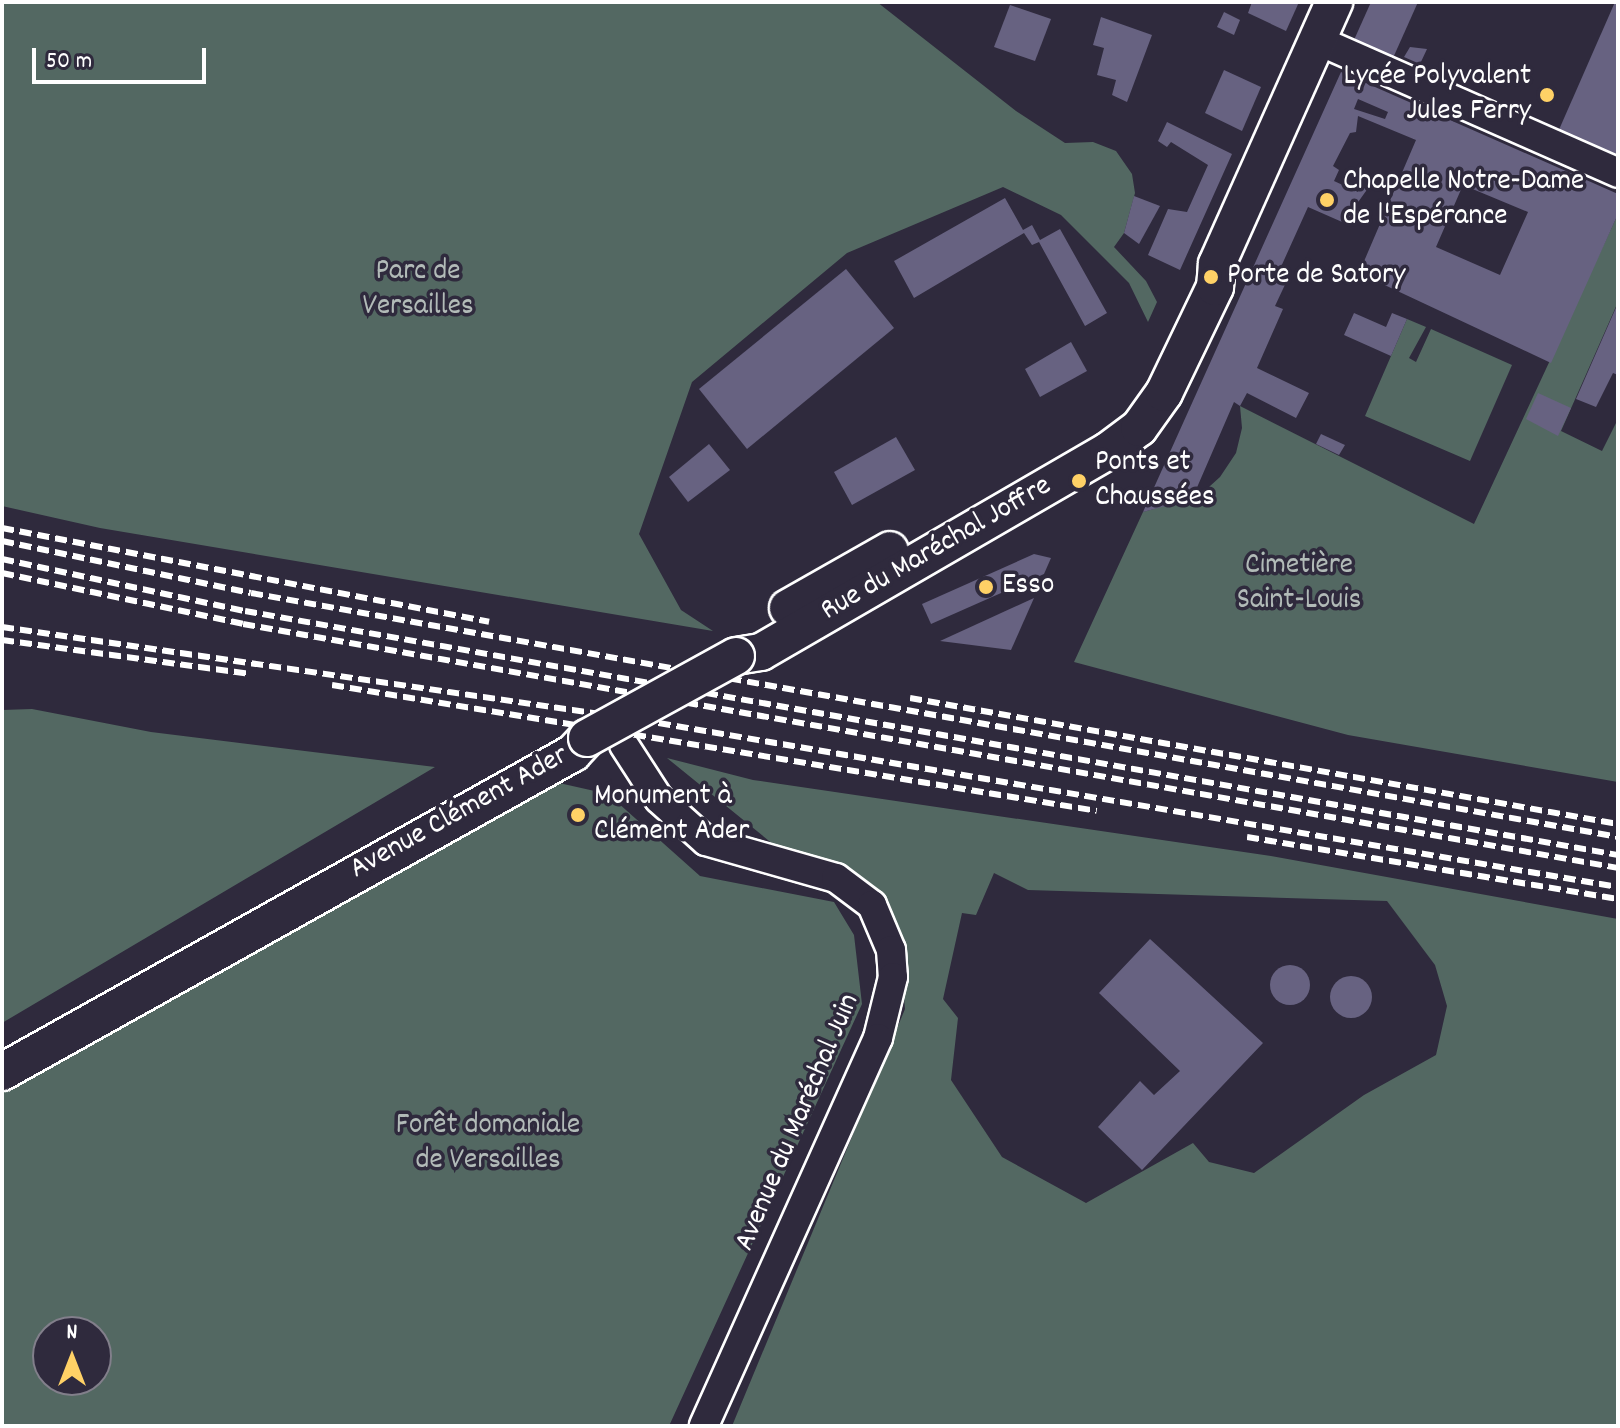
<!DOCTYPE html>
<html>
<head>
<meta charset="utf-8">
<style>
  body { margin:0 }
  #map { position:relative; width:1620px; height:1428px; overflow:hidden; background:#2f2a3d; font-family:Dekko,sans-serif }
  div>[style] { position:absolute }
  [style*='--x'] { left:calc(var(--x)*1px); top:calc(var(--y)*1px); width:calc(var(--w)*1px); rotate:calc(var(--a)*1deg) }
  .green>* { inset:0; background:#536862 }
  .building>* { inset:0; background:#676281 }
  .round { border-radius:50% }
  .roads { filter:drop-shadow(2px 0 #fff) drop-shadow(-2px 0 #fff) drop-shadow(0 2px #fff) drop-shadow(0 -2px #fff) }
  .minor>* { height:28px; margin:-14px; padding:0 14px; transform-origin:14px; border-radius:14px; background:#2f2a3d }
  .major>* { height:36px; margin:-18px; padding:0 18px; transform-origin:18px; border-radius:18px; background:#2f2a3d }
  .rail>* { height:6px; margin-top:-3px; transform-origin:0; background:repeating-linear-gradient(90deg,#fff 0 12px,transparent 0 18px) }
  .bridges { filter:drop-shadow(2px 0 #fff) drop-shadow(-2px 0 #fff) drop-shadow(0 2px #fff) drop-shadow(0 -2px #fff) }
  .major-bridge>* { height:36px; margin:-18px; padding:0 18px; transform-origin:18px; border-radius:18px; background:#2f2a3d }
  .dots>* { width:22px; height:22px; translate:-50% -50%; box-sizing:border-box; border:4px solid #2f2a3d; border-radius:50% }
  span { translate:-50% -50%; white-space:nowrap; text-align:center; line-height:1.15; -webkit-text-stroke:7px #2f2a3d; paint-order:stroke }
  .poi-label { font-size:30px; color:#fff }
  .right { translate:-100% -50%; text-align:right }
  .left { translate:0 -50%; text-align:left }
  .park-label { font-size:30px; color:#b2bbb8 }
  .street-label { font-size:30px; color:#fff }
  .frame { position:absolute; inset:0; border:4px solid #fff; pointer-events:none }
  .north { position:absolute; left:32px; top:1316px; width:80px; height:80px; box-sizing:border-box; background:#2f2a3d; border:2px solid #827f8b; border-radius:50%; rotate:0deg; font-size:22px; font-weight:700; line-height:32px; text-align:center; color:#fff }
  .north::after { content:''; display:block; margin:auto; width:28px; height:36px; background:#ffd166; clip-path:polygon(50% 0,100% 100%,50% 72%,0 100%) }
  .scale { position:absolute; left:32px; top:48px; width:174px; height:36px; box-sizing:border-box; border:4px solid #fff; border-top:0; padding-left:10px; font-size:24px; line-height:28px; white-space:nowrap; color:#fff; -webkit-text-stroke:6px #2f2a3d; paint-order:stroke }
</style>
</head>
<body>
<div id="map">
  <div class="green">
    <i style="clip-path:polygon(2px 2px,877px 2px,1016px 111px,1065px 143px,1093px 142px,1116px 151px,1132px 174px,1135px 193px,1124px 233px,1114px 247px,1146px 281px,1157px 302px,1148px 322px,1129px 283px,1061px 215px,1003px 187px,847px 253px,692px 382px,639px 534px,681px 610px,713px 631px,100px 528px,2px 506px)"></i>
    <i style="clip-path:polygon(1618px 214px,1618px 302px,1561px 431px,1602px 451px,1618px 419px,1618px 782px,1348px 735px,1074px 662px,1143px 512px,1199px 496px,1220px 477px,1236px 453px,1242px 428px,1240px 406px,1474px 524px)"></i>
    <i style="clip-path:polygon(1407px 319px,1426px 327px,1409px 358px,1416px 362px,1431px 329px,1512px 365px,1470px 461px,1365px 416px)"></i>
    <i style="clip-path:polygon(32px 709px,151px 732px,435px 767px,2px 1023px,2px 710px)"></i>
    <i style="clip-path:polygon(evenodd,667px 758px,753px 780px,1271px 856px,1618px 919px,1618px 1426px,732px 1426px,905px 1009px,899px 941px,869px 886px,774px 845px,667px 758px,994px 873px,1028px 890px,1387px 901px,1435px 965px,1447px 1006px,1436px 1055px,1364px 1095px,1254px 1173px,1209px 1162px,1193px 1143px,1086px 1203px,1002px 1157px,951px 1080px,958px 1018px,943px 999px,962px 913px,976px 915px,994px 873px)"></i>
    <i style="clip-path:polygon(evenodd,559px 783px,608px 794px,700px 876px,834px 902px,854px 935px,862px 1004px,669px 1426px,2px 1426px,2px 1091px,559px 783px,48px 1332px,96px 1332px,96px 1380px,48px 1380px,48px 1332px)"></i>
  </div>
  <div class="building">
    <i style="clip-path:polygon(1252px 2px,1299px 2px,1286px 31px,1248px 13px)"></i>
    <i style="clip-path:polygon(1371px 2px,1418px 2px,1393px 58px,1354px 40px)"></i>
    <i style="clip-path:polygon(1615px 2px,1618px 2px,1618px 159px,1558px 132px)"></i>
    <i style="clip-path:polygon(1010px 5px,1051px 19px,1035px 61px,994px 47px)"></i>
    <i style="clip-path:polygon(1224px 12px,1240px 20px,1234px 35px,1217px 27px)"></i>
    <i style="clip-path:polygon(1101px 17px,1152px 35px,1127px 102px,1112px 95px,1116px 80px,1097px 75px,1104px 48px,1093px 45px)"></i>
    <i style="clip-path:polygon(1410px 47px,1427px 49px,1420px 64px,1404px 57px)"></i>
    <i style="clip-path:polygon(1224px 70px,1261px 87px,1242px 131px,1205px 113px)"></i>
    <i style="clip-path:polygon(evenodd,1341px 72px,1618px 194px,1618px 214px,1551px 363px,1359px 273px,1416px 140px,1358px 116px,1356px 132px,1350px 133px,1333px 166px,1339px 170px,1334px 181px,1358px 192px,1365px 182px,1371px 184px,1356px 205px,1355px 222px,1349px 225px,1308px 207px,1280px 269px,1290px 274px,1275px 306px,1283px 309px,1257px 368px,1309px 393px,1296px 418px,1247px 393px,1240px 406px,1234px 402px,1192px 499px,1143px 512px,1341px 72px,1358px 99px,1388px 112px,1385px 119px,1354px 109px,1358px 99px,1341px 72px,1463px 185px,1528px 212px,1500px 275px,1436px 247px,1463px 185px)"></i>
    <i style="clip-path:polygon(1167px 122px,1232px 154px,1180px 270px,1148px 255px,1168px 209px,1187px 212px,1208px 165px,1171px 142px,1167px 147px,1158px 141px)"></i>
    <i style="clip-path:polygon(1134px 196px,1160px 206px,1139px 244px,1124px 233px)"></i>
    <i style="clip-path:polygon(1005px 198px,1023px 230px,1032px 225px,1040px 240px,1060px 229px,1107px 313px,1085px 326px,1039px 242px,1032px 245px,1024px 233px,914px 298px,894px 261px)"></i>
    <i style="clip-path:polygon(846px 269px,894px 328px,747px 449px,699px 389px)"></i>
    <i style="clip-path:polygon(1618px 303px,1618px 375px,1613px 373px,1596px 407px,1576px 399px)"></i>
    <i style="clip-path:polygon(1354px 313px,1386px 327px,1392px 313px,1407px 319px,1391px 356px,1344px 335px)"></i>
    <i style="clip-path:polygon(1071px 342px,1087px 371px,1040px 397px,1025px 369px)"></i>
    <i style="clip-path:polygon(1538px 393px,1571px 408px,1558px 436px,1526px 419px)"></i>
    <i style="clip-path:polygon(1321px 434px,1345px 445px,1339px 455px,1316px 444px)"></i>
    <i style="clip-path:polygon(896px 437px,915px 470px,852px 505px,834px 472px)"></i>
    <i style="clip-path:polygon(709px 444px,730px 470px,688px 502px,669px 477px)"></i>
    <i style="clip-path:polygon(1034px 554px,1051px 558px,1044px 574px,931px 624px,922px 604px)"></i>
    <i style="clip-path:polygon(1034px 598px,1011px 650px,940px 641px)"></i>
    <i style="clip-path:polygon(1150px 939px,1263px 1043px,1142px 1170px,1098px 1127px,1140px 1081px,1154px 1095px,1180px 1071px,1099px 993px)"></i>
    <i class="round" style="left:1270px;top:965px;width:40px;height:40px"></i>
    <i class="round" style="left:1330px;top:976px;width:42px;height:42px"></i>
  </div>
  <div class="roads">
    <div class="minor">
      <i style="--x:1317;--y:40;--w:329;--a:23.8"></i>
      <i style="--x:624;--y:745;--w:64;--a:57.1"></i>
      <i style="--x:659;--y:799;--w:63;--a:41.8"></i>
      <i style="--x:706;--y:841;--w:135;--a:15.9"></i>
      <i style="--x:836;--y:878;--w:45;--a:36.9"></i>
      <i style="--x:872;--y:905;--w:49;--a:67.1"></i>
      <i style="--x:891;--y:950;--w:27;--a:86"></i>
      <i style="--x:893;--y:977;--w:63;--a:103.8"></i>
      <i style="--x:878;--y:1038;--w:425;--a:114.2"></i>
    </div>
    <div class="major">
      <i style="--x:788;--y:608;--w:117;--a:-29.6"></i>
      <i style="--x:736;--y:656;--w:25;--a:-9"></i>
      <i style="--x:761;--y:652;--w:401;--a:-30.1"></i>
      <i style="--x:1108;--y:451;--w:39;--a:-37"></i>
      <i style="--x:1139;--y:428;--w:43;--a:-54.5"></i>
      <i style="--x:1164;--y:393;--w:118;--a:-64.3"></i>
      <i style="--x:1215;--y:287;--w:23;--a:-85"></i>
      <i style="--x:1217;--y:264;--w:287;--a:-65.9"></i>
      <i style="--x:2;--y:1072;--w:654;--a:-29.19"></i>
      <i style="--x:573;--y:753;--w:21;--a:-47"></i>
    </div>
  </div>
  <div class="rail">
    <i style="--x:2;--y:528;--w:496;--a:10.9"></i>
    <i style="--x:2;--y:541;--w:254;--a:11.8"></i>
    <i style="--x:251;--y:593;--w:1389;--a:10.12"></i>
    <i style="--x:2;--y:559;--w:249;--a:12.1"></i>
    <i style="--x:245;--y:611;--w:1395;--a:10.08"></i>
    <i style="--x:2;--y:573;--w:246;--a:11.9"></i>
    <i style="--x:243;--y:624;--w:1396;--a:10.06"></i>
    <i style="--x:2;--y:627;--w:646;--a:8.28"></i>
    <i style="--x:641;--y:720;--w:991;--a:9.7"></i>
    <i style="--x:2;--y:640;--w:249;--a:7.8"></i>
    <i style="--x:332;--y:685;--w:775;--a:9.35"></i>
    <i style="--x:910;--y:698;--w:719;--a:10.09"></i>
    <i style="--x:1247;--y:837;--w:376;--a:9.5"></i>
  </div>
  <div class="bridges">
    <div class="major-bridge">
      <i style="--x:587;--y:738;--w:170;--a:-28.8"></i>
    </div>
  </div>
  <div class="dots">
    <i style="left:1547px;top:95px;background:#ffd166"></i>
    <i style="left:1327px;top:200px;background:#ffd166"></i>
    <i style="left:1211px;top:277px;background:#ffd166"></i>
    <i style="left:1079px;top:481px;background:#ffd166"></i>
    <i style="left:986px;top:587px;background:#ffd166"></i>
    <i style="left:578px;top:815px;background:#ffd166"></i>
  </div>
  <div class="poi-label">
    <span class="right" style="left:1531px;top:95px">Lycée Polyvalent<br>Jules Ferry</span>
    <span class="left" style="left:1343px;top:200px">Chapelle Notre-Dame<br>de l'Espérance</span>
    <span class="left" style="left:1227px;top:277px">Porte de Satory</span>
    <span class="left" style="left:1095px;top:481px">Ponts et<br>Chaussées</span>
    <span class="left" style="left:1002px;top:587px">Esso</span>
    <span class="left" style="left:594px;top:815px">Monument à<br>Clément Ader</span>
  </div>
  <div class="park-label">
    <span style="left:418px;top:290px">Parc de<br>Versailles</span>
    <span style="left:1299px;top:584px">Cimetière<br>Saint-Louis</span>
    <span style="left:488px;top:1144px">Forêt domaniale<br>de Versailles</span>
  </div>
  <div class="street-label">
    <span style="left:937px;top:550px;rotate:-30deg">Rue du Maréchal Joffre</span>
    <span style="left:460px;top:814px;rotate:-29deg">Avenue Clément Ader</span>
    <span style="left:799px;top:1123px;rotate:-67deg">Avenue du Maréchal Juin</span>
  </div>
  <div class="frame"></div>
  <div class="north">N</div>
  <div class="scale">50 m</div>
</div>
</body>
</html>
